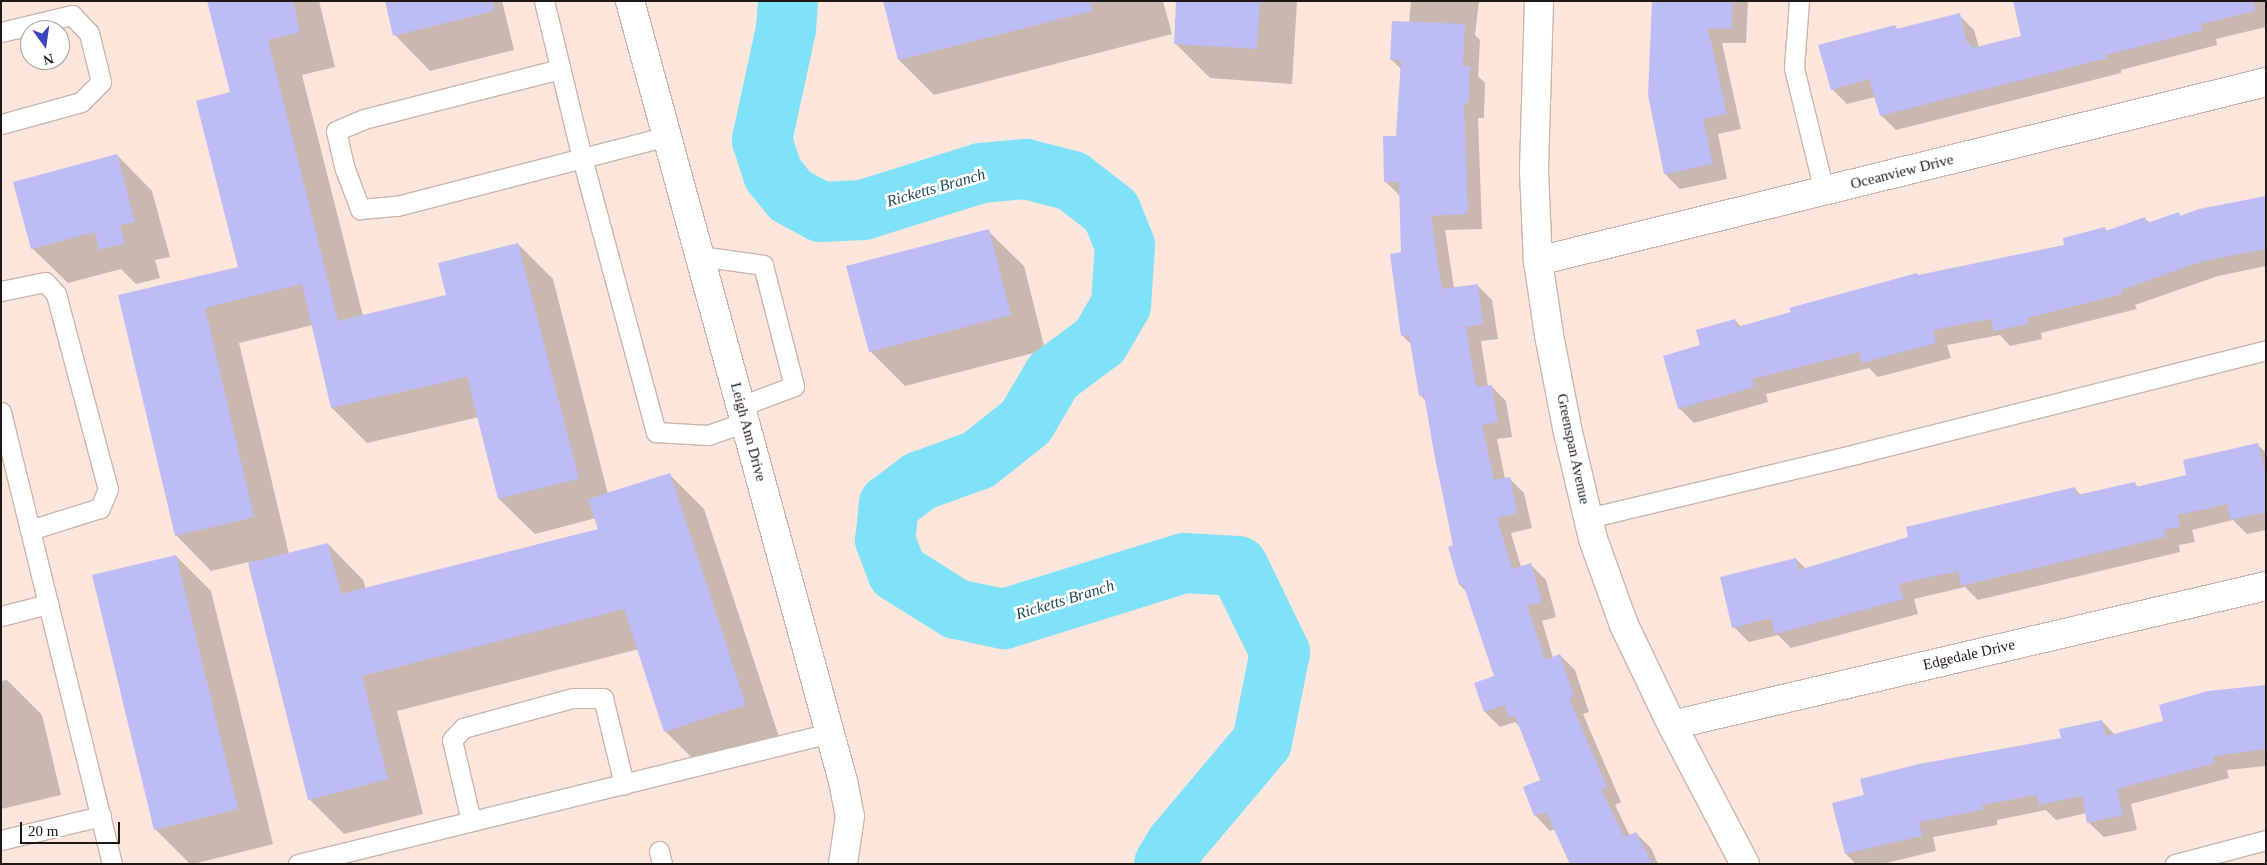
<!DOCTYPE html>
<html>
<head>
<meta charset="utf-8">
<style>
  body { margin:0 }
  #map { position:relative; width:2267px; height:865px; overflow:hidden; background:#fce6db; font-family:"Times New Roman",serif }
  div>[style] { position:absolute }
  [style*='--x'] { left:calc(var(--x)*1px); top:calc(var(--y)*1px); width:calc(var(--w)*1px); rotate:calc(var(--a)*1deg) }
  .shadow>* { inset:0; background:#0003 }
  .river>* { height:60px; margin:-30px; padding:0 30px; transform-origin:30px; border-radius:30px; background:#7fe2f9 }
  .building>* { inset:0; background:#bdbcf4 }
  .roads { filter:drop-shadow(1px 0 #cab6ab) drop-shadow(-1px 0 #cab6ab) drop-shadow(0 1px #cab6ab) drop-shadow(0 -1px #cab6ab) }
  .service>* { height:19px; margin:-9.5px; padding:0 9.5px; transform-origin:9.5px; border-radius:9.5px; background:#fff }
  .minor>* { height:28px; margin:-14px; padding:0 14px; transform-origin:14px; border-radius:14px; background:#fff }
  .tertiary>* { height:28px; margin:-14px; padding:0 14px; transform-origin:14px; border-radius:14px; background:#fff }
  span { translate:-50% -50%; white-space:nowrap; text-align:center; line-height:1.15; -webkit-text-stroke:5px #fff; paint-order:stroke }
  .street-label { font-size:15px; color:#1f1814 }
  .water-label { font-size:16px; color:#1f4b55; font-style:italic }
  .frame { position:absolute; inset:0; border:2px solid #1f1814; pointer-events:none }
  .north { position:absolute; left:20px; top:20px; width:50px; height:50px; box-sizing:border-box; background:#fff; border:1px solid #a5a3a1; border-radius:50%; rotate:166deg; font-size:14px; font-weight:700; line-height:20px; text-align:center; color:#1f1814 }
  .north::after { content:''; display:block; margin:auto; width:18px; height:22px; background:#3e44b9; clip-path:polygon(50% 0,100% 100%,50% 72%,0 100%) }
  .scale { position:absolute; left:20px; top:822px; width:100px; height:22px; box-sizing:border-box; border:2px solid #1f1814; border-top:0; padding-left:6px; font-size:15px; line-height:18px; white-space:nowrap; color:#1f1814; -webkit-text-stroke:4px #fff; paint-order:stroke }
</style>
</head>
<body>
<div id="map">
  <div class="shadow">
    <i style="clip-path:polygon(evenodd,208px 1px,319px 1px,335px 67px,302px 75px,363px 316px,448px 296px,518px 244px,553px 279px,608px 494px,669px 474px,704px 509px,780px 740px,701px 767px,666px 732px,639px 649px,397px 711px,423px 814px,344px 834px,309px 799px,249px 562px,211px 571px,176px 535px,119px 296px,239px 268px,231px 93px,208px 1px,313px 325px,332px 408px,367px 443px,479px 417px,499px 499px,535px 534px,596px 518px,599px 530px,366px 589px,363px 580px,328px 544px,289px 554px,239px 343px,313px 325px)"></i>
    <i style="clip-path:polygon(386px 1px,502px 1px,514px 50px,430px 71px,395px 35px)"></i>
    <i style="clip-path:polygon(884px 1px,1163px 1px,1172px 34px,934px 95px,899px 60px)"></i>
    <i style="clip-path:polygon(1178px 1px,1297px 1px,1292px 84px,1210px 78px,1175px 43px)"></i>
    <i style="clip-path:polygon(1411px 1px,1479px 1px,1475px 35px,1480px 40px,1478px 76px,1485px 83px,1484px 118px,1478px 118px,1482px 229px,1445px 230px,1454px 288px,1477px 285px,1492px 300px,1498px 339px,1481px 341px,1488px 387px,1491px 386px,1506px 401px,1512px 437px,1497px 439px,1505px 479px,1509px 478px,1524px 493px,1532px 528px,1511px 533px,1521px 567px,1531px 565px,1546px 580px,1556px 617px,1542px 621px,1553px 658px,1560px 655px,1575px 670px,1589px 712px,1583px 714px,1621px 802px,1615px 805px,1630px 836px,1636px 833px,1651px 848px,1658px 864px,1572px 864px,1555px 829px,1550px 831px,1535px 815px,1541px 781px,1520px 727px,1515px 722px,1500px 727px,1485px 712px,1476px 684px,1496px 677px,1467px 592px,1460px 585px,1427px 402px,1420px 395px,1412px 345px,1402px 335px,1401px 197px,1386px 182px,1397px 137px,1402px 70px,1391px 59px,1409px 23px)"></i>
    <i style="clip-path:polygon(1653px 1px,1748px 1px,1746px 43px,1722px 43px,1741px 129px,1718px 134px,1727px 179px,1680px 189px,1665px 174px,1649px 95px)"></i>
    <i style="clip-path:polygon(2016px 1px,2266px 1px,2266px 27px,2216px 39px,2217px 45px,2121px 70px,2121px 73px,1896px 130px,1881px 115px,1875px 97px,1847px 104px,1832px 89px,1895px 26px,1898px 30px,1959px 15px,1974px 30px,1979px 48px,2023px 37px)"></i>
    <i style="clip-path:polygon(117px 155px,152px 191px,170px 257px,155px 260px,160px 278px,136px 284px,121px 269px,68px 283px,32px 248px)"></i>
    <i style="clip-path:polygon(2266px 196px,2266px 266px,2218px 276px,2135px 305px,2137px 309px,2041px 333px,2042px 339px,2010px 346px,2000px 335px,1947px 345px,1951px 358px,1878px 377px,1869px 368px,1766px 394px,1768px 402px,1694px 423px,1679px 408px,1701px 346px,1735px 320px,1741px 327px,1918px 276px,2066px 246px,2105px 229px,2108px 231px,2145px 219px,2150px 223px,2178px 214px,2182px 217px)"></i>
    <i style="clip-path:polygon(988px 231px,1024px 266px,1045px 350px,905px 386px,870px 351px)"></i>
    <i style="clip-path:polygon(2257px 444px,2266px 453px,2266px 530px,2247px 534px,2233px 520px,2192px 530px,2195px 542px,2179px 545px,2180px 552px,1978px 600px,1965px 587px,1914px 599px,1918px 614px,1791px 648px,1778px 635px,1749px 642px,1734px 627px,1796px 559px,1806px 569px,2075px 489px,2081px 495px,2134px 483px,2139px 488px,2188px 476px)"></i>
    <i style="clip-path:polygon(176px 556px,211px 591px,273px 844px,193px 864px,190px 864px,155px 829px)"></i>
    <i style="clip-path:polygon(7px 680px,42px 715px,61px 795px,1px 809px,1px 681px)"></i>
    <i style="clip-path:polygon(2266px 686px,2266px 766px,2227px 770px,2229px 778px,2131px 804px,2137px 830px,2104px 837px,2088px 822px,2087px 813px,2056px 820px,2046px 810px,1997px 820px,1997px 825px,1933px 837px,1936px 851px,1882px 864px,1856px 864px,1846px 854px,1834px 804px,2062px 739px,2102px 721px,2115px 735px,2165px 722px)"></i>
  </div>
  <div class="river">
    <i style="--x:788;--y:1;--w:28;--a:94"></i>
    <i style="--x:786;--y:29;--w:114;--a:102.2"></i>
    <i style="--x:762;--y:140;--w:36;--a:72"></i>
    <i style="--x:773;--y:174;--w:28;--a:51"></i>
    <i style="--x:791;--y:196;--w:34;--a:28"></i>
    <i style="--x:821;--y:212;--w:42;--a:-2.7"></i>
    <i style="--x:863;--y:210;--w:124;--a:-17.4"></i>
    <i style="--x:981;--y:173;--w:45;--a:-5.1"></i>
    <i style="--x:1026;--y:169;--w:48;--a:14.6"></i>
    <i style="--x:1072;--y:181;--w:49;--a:37.6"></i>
    <i style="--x:1111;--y:211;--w:37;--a:68"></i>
    <i style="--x:1125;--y:245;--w:60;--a:93.8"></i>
    <i style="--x:1121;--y:305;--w:42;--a:120.3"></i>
    <i style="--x:1100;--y:341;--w:59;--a:143.3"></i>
    <i style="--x:1053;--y:376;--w:53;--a:120.4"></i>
    <i style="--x:1026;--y:422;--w:61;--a:141.6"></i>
    <i style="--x:978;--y:460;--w:62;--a:160.1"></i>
    <i style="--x:920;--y:481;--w:39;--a:143"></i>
    <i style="--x:889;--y:504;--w:36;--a:96"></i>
    <i style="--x:885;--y:540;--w:34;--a:69"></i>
    <i style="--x:897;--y:572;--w:70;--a:32.1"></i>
    <i style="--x:956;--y:609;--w:49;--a:11.8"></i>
    <i style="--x:1004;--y:619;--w:189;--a:-17.3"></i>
    <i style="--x:1184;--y:563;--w:54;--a:3.2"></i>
    <i style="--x:1238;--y:566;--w:96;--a:64"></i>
    <i style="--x:1280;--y:652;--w:92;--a:101.3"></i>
    <i style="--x:1262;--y:742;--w:133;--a:130.1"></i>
    <i style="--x:1176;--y:844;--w:23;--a:121"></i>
  </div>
  <div class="building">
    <i style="clip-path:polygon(207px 1px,293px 1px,300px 32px,268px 40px,338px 321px,446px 295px,438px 263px,518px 243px,579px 479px,498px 499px,467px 377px,331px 408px,302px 284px,205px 308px,254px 517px,175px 536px,118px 295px,238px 267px,196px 101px,230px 92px)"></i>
    <i style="clip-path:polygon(385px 1px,493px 1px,494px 11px,393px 36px)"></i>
    <i style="clip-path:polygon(883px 1px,1091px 1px,1092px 11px,898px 60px)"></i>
    <i style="clip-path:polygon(1176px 1px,1260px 1px,1257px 49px,1174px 44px)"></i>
    <i style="clip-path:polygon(1652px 1px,1733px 1px,1731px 29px,1708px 28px,1727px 114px,1703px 119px,1713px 164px,1664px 174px,1648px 95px)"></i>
    <i style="clip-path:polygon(2013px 1px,2254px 1px,2255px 11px,2201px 24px,2203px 30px,2106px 55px,2107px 58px,1880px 116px,1869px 79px,1831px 90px,1818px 45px,1895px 25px,1896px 29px,1960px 13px,1967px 43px,1970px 43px,1972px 48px,2021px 36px)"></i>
    <i style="clip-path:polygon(1392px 21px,1465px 24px,1463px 66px,1470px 66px,1469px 103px,1464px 103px,1468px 214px,1431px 216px,1442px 289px,1478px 284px,1483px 324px,1466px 327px,1476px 387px,1492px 385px,1498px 422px,1482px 425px,1494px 480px,1510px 477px,1517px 513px,1497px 518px,1512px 569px,1531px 563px,1542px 602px,1527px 606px,1545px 660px,1560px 654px,1574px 697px,1569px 698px,1607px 787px,1601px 789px,1624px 837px,1636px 832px,1652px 864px,1570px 864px,1546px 812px,1534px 816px,1523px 787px,1540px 780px,1515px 716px,1509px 718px,1505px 705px,1484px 712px,1474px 683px,1494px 676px,1463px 584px,1459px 585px,1448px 547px,1453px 545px,1435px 458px,1424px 395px,1419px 396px,1409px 335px,1401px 336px,1390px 254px,1401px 252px,1399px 182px,1384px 182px,1383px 136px,1396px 136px,1401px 60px,1390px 60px)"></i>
    <i style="clip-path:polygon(117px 154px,135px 222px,120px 225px,125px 243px,99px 250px,95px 232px,31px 249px,13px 182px)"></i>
    <i style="clip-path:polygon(2266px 196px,2266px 249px,2203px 261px,2121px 290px,2122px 294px,2027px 318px,2028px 324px,1994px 331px,1991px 319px,1933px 330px,1936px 343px,1862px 363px,1859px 352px,1752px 379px,1754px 387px,1678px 409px,1663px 356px,1700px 345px,1696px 330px,1735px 319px,1737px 327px,1791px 312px,1789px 308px,1917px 273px,1918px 275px,2064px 245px,2063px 238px,2105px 227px,2106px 231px,2145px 217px,2147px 223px,2179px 212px,2180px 216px,2199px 209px)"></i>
    <i style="clip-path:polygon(989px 229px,1011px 315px,869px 352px,846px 266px)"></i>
    <i style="clip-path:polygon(2258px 443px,2266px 477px,2266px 512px,2231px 520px,2227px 504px,2178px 515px,2180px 527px,2164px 530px,2165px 537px,1961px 586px,1958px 571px,1899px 584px,1904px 599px,1775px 634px,1771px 618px,1732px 628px,1720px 577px,1796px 558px,1799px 570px,1908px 537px,1906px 527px,2075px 487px,2077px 495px,2135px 482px,2136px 487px,2186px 475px,2183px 460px)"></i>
    <i style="clip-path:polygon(670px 473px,746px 705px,664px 732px,624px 609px,362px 676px,388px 779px,308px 800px,248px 563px,328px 543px,341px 594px,598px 529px,588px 499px)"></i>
    <i style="clip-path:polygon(176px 555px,238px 809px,154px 830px,92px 575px)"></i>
    <i style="clip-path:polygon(2266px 685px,2266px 749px,2213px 756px,2215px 763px,2117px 789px,2123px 815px,2087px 823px,2082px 796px,2039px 805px,2037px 795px,1982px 805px,1983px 810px,1919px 822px,1922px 836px,1845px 854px,1832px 803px,1864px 795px,1860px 779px,1919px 764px,2061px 738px,2059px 729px,2102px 720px,2106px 736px,2163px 721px,2159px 705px,2208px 691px)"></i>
  </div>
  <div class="roads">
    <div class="service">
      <i style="--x:544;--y:1;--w:162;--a:76.4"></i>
      <i style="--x:582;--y:158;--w:284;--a:74.9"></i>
      <i style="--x:656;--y:432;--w:52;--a:3.3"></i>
      <i style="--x:708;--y:435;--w:39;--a:-19"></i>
      <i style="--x:1799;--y:1;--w:67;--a:94.3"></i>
      <i style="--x:1794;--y:68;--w:127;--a:76.3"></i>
      <i style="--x:1;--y:32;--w:73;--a:-13.5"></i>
      <i style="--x:72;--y:15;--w:25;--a:47"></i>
      <i style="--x:89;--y:33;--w:50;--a:76.2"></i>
      <i style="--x:101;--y:82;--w:28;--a:135"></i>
      <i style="--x:81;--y:102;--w:83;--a:164.6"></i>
      <i style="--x:560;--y:69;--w:202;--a:165.7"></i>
      <i style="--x:364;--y:119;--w:30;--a:157"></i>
      <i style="--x:336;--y:131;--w:39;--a:77"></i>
      <i style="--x:345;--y:169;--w:43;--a:69.4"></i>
      <i style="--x:360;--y:209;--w:37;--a:-5"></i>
      <i style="--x:397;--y:206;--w:279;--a:-14.5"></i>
      <i style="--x:700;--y:256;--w:64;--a:8.1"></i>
      <i style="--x:763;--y:265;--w:125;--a:75.6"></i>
      <i style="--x:794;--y:386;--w:57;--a:159.3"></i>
      <i style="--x:1;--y:291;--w:45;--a:-11.6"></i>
      <i style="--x:45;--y:282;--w:16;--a:47"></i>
      <i style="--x:56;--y:294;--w:202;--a:75.1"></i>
      <i style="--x:108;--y:489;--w:21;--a:113"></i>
      <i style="--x:100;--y:508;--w:73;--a:162.6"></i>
      <i style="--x:1;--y:412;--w:465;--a:76.2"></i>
      <i style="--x:1588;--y:518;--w:276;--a:-13.4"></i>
      <i style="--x:1856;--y:454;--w:423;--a:-14.2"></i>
      <i style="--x:1;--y:616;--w:49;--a:-14.3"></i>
      <i style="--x:471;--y:821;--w:83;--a:-103.2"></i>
      <i style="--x:452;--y:740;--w:16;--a:-47"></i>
      <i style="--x:463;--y:728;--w:114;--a:-15.3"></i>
      <i style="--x:573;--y:698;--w:30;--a:0"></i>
      <i style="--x:603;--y:698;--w:89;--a:76.3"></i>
      <i style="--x:1;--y:840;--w:103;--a:-13.5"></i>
      <i style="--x:659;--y:851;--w:13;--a:77"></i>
      <i style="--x:298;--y:864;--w:548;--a:-13.83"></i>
      <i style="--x:2175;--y:864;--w:94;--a:-14.8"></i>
    </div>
    <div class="minor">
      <i style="--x:630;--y:1;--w:809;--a:74.73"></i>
      <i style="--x:843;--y:781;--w:36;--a:79"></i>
      <i style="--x:850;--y:816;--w:49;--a:98.3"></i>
      <i style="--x:1538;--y:261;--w:750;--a:-13.81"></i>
      <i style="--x:1672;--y:725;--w:610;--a:-13.17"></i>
    </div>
    <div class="tertiary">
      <i style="--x:1539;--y:1;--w:170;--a:91.7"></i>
      <i style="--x:1534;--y:171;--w:90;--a:87.5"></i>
      <i style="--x:1538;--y:261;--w:75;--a:81.5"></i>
      <i style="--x:1549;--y:335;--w:95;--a:79"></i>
      <i style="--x:1567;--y:428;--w:114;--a:76.8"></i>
      <i style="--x:1593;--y:539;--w:91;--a:70.2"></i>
      <i style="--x:1624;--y:625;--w:111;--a:64.4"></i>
      <i style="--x:1672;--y:725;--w:157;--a:62.3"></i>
    </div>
  </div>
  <div class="street-label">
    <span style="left:1902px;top:172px;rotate:-14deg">Oceanview Drive</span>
    <span style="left:748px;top:432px;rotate:75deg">Leigh Ann Drive</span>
    <span style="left:1573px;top:449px;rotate:78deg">Greenspan Avenue</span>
    <span style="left:1969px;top:655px;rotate:-13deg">Edgedale Drive</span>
  </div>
  <div class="water-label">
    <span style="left:936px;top:188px;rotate:-16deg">Ricketts Branch</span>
    <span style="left:1065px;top:600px;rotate:-17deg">Ricketts Branch</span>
  </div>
  <div class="frame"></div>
  <div class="north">N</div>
  <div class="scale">20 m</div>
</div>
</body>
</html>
